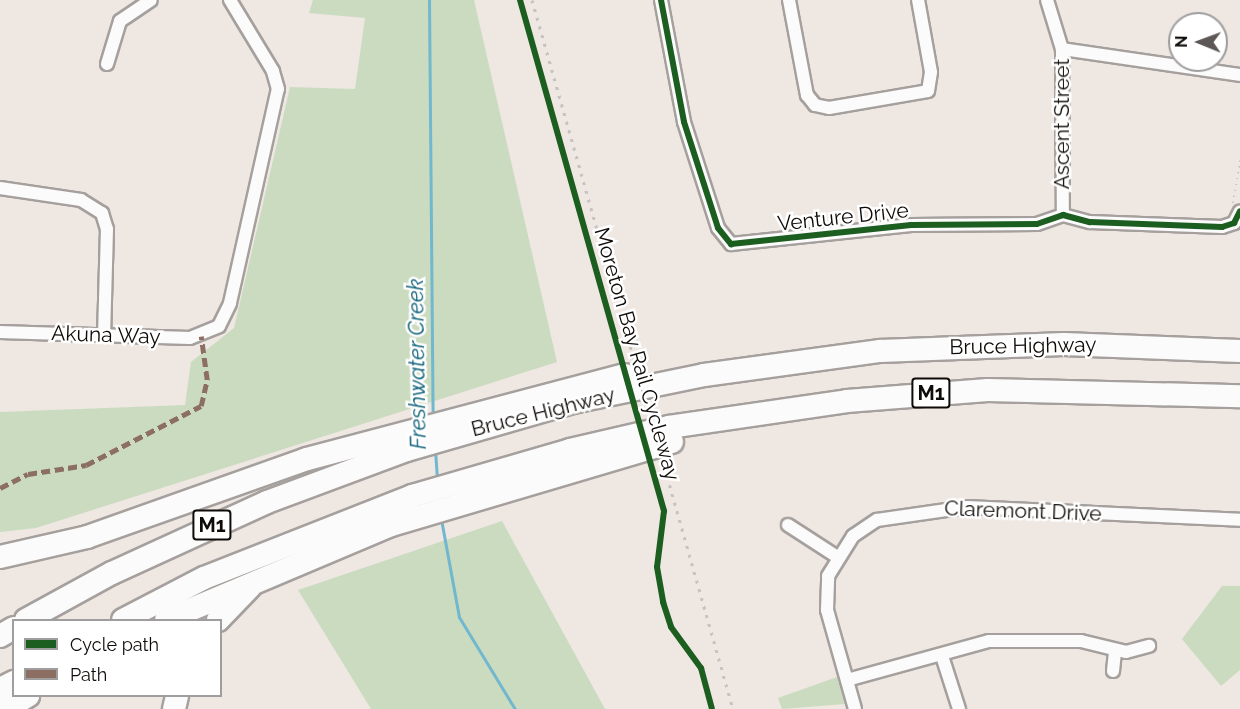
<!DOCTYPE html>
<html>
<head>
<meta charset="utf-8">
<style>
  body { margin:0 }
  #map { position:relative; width:1240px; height:709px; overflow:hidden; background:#eee7e2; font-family:Raleway,sans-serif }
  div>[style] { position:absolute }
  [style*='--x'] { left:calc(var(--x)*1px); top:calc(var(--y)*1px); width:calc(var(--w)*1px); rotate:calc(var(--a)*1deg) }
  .green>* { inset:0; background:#cbdbc0 }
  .stream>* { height:3px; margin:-1.5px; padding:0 1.5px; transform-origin:1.5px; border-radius:1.5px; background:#71b7ce }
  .path>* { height:2px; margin-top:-1px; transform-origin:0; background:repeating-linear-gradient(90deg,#c9c7c5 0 1.5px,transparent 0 6px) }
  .roads { filter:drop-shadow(2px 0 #a5a09d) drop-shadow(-2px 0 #a5a09d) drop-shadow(0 2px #a5a09d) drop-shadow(0 -2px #a5a09d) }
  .street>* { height:12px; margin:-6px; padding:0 6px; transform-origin:6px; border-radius:6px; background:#fcfbfb }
  .highway>* { height:22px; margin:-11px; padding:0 11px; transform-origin:11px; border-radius:11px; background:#fcfbfb }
  .rail>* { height:3px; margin-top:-1.5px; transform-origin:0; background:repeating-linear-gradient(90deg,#c5c3c3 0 3px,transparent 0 9px) }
  .quiet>* { height:4.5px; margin-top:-2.25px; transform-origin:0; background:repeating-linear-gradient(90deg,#8d6e63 0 9px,transparent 0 13.5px) }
  .cycleway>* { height:6px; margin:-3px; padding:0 3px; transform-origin:3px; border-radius:3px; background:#1b5e20 }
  span { translate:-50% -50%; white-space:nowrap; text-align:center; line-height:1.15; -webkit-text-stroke:5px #fff; paint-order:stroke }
  .shield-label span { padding:2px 4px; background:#fff; border:2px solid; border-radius:4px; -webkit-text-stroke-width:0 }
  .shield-label { font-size:20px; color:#0f0b09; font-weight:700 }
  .street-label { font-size:21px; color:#0f0b09 }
  .water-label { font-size:22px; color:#085d76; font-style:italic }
  .legend { position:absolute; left:12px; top:619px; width:210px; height:78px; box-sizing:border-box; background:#fff; border:2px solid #9f9d9d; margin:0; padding:8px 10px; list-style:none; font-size:18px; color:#0f0b09 }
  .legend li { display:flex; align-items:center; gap:12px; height:30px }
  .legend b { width:30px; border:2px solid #9f9d9d }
  .north { position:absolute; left:1168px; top:12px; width:60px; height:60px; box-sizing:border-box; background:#fff; border:2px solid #9f9d9d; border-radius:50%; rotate:271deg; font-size:16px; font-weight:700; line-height:24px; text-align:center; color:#0f0b09 }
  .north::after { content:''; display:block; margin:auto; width:21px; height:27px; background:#5d5855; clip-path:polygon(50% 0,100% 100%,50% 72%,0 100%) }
</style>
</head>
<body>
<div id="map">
  <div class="green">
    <i style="clip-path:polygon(313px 0,474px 0,557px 362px,36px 528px,0 532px,0 412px,185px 405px,191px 362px,234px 328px,290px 87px,355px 89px,365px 18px,309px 13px)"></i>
    <i style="clip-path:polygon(502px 521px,605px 709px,371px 709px,298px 590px)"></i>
    <i style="clip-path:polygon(1222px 586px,1240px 586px,1240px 670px,1221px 686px,1182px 639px)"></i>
    <i style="clip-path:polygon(837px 677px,845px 704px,782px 709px,778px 698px)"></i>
  </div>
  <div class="stream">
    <i style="--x:429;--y:0;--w:417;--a:89.5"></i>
    <i style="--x:435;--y:450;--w:29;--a:86"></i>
    <i style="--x:441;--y:519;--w:100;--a:79.6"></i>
    <i style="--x:459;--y:617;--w:108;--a:58.7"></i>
  </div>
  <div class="path">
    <i style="--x:1233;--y:203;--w:43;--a:-80.5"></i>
  </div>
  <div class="roads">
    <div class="street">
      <i style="--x:661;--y:0;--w:124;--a:79.3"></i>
      <i style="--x:684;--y:122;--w:111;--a:72.2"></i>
      <i style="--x:718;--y:228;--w:21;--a:51"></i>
      <i style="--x:731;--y:244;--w:181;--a:-6"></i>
      <i style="--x:911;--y:225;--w:126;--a:-0.5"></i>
      <i style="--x:1037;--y:224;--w:28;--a:-19"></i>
      <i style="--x:1063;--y:215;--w:28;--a:15"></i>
      <i style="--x:1090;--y:222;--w:132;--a:2.2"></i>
      <i style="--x:1222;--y:227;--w:13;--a:-18"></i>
      <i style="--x:1234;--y:223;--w:13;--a:-63"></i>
      <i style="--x:789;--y:0;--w:97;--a:79.3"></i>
      <i style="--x:807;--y:95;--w:13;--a:51"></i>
      <i style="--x:815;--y:105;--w:14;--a:12"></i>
      <i style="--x:829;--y:108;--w:100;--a:-9.7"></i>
      <i style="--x:928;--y:91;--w:19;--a:-81"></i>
      <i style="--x:931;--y:72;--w:73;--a:-100.2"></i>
      <i style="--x:1047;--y:0;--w:51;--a:73"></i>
      <i style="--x:1062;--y:49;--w:166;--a:89.7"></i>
      <i style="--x:1062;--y:49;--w:180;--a:8.3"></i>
      <i style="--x:107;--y:64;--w:45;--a:-73.2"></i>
      <i style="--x:120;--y:21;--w:37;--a:-34"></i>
      <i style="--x:0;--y:188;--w:82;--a:8.4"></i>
      <i style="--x:81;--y:200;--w:25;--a:32"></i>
      <i style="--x:102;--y:213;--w:17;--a:73"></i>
      <i style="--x:107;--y:229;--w:106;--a:91.6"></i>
      <i style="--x:0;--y:332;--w:190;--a:1.8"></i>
      <i style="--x:190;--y:338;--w:31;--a:-22"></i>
      <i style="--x:219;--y:326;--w:25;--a:-64"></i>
      <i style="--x:230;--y:303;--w:219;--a:-77.4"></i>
      <i style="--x:278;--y:89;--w:19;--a:-106"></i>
      <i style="--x:273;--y:71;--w:83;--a:-121.2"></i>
      <i style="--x:788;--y:525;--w:57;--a:32.9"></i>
      <i style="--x:942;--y:656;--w:56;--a:72.2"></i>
      <i style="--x:1113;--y:671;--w:19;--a:-84"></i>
      <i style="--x:847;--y:680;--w:147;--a:-15.4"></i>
      <i style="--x:989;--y:641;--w:92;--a:0"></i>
      <i style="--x:1081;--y:641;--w:46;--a:13.7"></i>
      <i style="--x:1126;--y:652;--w:24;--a:-15"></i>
      <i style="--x:855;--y:709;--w:103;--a:-105.8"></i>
      <i style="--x:827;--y:610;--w:34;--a:-88"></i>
      <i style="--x:828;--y:576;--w:47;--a:-58"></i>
      <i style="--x:853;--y:536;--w:29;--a:-34"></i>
      <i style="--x:877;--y:520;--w:91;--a:-8.2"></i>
      <i style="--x:967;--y:507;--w:273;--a:2.7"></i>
    </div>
    <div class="highway">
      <i style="--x:0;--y:557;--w:89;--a:-12.9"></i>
      <i style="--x:87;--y:537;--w:233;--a:-19.5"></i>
      <i style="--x:307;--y:459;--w:329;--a:-14.8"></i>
      <i style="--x:26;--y:620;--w:98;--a:-28.7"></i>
      <i style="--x:112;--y:573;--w:170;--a:-24.6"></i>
      <i style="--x:267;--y:502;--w:149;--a:-20.4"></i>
      <i style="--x:407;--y:450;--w:173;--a:-16.1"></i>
      <i style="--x:573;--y:402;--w:134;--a:-11.6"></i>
      <i style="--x:704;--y:375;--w:178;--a:-7.8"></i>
      <i style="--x:880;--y:351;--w:184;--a:-2.2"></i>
      <i style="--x:1064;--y:344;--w:176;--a:2.3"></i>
      <i style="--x:123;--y:620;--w:91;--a:-27.4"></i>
      <i style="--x:204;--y:578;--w:224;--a:-21.5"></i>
      <i style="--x:412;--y:496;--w:165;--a:-16.2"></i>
      <i style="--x:570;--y:450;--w:102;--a:-13.1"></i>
      <i style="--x:669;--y:427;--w:180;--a:-8.3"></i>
      <i style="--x:847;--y:401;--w:141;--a:-4.5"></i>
      <i style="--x:988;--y:390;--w:252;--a:1.4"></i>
      <i style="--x:166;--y:620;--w:244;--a:-22.9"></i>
      <i style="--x:391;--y:525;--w:293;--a:-16.5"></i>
      <i style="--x:218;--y:620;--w:46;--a:-45.9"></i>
      <i style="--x:0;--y:636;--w:16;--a:-30"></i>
      <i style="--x:0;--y:689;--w:16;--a:-27"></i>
      <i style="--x:6;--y:709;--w:26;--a:-31"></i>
      <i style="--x:174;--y:709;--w:13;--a:-77"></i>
    </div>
  </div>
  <div class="rail">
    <i style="--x:532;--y:0;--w:737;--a:74.17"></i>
  </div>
  <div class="quiet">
    <i style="--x:0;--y:488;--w:31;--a:-27"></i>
    <i style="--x:28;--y:474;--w:59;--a:-8.8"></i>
    <i style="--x:86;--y:465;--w:129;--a:-27.2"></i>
    <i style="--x:201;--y:406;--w:27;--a:-77"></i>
    <i style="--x:207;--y:380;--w:44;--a:-97.8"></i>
  </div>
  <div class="cycleway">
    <i style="--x:520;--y:0;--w:531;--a:74.26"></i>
    <i style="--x:664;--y:511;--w:56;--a:97.1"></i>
    <i style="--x:657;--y:567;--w:36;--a:80"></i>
    <i style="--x:663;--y:602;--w:26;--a:72"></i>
    <i style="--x:671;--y:627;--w:51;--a:53.8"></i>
    <i style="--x:701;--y:668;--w:42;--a:75"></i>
    <i style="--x:661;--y:0;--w:124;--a:79.3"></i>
    <i style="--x:684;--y:122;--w:111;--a:72.2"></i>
    <i style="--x:718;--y:228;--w:21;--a:51"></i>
    <i style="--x:731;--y:244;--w:181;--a:-6"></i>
    <i style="--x:911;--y:225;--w:126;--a:-0.5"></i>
    <i style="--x:1037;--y:224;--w:28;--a:-19"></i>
    <i style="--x:1063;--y:215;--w:28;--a:15"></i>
    <i style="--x:1090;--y:222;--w:132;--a:2.2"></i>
    <i style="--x:1222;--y:227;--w:13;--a:-18"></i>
    <i style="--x:1234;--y:223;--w:13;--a:-63"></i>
  </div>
  <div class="shield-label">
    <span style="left:931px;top:393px">M1</span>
    <span style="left:212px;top:525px">M1</span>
  </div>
  <div class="street-label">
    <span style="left:1062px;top:124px;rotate:-90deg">Ascent Street</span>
    <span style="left:843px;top:217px;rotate:-6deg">Venture Drive</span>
    <span style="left:106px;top:335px;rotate:2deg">Akuna Way</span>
    <span style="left:1023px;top:346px;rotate:-1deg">Bruce Highway</span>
    <span style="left:637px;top:354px;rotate:74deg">Moreton Bay Rail Cycleway</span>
    <span style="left:543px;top:412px;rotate:-14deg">Bruce Highway</span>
    <span style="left:1023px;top:511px;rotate:2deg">Claremont Drive</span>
  </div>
  <div class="water-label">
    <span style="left:417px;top:364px;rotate:-91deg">Freshwater Creek</span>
  </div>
  <ul class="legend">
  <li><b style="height:8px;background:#1b5e20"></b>Cycle path</li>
  <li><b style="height:8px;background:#8d6e63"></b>Path</li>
  </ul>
  <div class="north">N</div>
</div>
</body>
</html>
